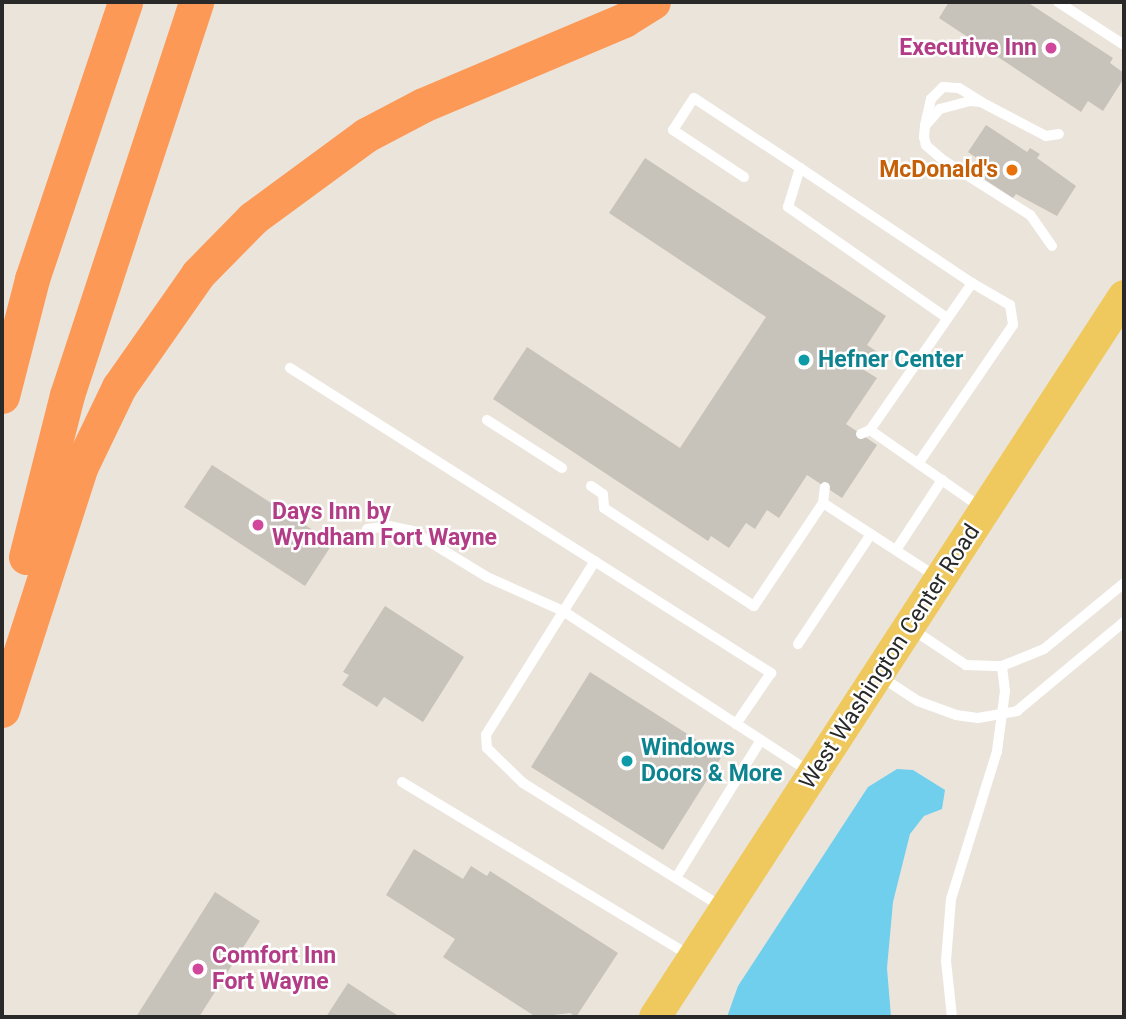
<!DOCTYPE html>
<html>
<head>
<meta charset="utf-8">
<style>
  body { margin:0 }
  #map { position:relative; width:1126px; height:1019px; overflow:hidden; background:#ebe4db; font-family:Roboto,sans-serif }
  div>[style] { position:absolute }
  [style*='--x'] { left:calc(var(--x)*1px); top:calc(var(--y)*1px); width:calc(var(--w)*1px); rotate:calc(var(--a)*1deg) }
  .water>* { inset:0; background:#6fcfed }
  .building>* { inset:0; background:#c7c2ba }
  .lane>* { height:10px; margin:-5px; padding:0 5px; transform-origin:5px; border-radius:5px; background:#fff }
  .primary>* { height:32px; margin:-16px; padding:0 16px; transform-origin:16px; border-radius:16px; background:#efc95d }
  .highway>* { height:35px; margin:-17.5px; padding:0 17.5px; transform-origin:17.5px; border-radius:17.5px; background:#fc9956 }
  .dots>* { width:19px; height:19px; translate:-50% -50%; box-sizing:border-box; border:4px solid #fff; border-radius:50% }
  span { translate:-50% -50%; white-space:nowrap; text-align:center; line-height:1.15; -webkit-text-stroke:5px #fff; paint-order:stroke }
  .hotel-label { font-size:23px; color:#b23c85; font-weight:700 }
  .right { translate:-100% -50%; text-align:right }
  .left { translate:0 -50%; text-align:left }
  .food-label { font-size:23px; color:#c56008; font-weight:700 }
  .culture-label { font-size:23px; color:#0d838f; font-weight:700 }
  .street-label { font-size:23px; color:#292929 }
  .frame { position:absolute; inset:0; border:4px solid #292929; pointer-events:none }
</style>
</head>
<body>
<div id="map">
  <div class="water">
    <i style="clip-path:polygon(897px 769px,913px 770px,945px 790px,942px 809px,924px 816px,910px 834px,893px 902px,887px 968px,891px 1017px,727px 1017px,738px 986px,868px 787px)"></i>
  </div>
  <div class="building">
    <i style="clip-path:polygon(949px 2px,1027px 2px,1113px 58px,1110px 63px,1124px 73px,1124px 78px,1103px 111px,1088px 101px,1081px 112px,939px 18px)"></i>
    <i style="clip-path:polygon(986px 125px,1027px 152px,1030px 148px,1040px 154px,1037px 158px,1076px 186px,1057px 216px,1016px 194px,1013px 198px,964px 166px,966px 162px,976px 169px,981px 161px,968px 152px)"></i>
    <i style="clip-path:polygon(645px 158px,886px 316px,867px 345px,876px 351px,864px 370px,877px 378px,846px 424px,877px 445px,842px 498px,807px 475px,779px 518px,767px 510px,755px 529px,746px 523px,729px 548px,711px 536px,708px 541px,493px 399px,527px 347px,680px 448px,766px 317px,609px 213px)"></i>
    <i style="clip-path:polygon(212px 465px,333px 543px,305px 586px,184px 507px)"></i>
    <i style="clip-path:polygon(385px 606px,464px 657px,423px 722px,384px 697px,377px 707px,342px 685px,349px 675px,343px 672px)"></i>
    <i style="clip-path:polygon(590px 672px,722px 756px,663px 850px,531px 767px)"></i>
    <i style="clip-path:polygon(414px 849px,463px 879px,471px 866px,487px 876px,490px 871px,618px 953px,576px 1017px,570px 1013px,536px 1017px,443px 957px,455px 939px,386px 895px)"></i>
    <i style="clip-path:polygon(215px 892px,260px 921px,199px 1017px,136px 1017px)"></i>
    <i style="clip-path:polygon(348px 983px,400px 1017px,326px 1017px)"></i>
  </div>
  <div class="lane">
    <i style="--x:1058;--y:2;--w:79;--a:33.1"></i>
    <i style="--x:925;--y:125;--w:27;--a:-77"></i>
    <i style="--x:931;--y:99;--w:17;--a:-45"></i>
    <i style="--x:943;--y:87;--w:16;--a:4"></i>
    <i style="--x:959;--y:88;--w:26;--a:32"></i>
    <i style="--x:744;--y:177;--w:85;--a:-146.5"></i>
    <i style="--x:673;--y:130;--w:38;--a:-57"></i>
    <i style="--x:694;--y:98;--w:127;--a:33.4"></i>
    <i style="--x:1052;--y:246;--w:38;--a:-125"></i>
    <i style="--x:1030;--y:215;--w:103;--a:-147.7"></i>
    <i style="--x:943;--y:160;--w:23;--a:-139"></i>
    <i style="--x:926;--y:145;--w:8;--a:-104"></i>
    <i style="--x:924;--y:137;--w:11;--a:-85"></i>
    <i style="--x:925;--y:126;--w:23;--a:-49"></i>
    <i style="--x:940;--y:109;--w:31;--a:-15"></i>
    <i style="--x:970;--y:101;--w:11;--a:5"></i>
    <i style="--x:981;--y:102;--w:73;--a:27.6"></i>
    <i style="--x:1046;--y:136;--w:13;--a:-9"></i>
    <i style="--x:947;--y:318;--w:194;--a:-145.1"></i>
    <i style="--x:788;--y:207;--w:41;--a:-72.9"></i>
    <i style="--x:800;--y:168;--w:207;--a:33.8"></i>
    <i style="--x:290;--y:368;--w:570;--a:32.38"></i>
    <i style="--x:771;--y:673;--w:62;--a:124.5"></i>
    <i style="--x:487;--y:420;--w:89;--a:32.6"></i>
    <i style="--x:870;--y:430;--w:136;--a:34.9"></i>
    <i style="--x:861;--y:434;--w:10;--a:-24"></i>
    <i style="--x:870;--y:430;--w:179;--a:-55.2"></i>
    <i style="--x:972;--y:283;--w:44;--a:30.1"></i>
    <i style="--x:1010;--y:305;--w:20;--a:81"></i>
    <i style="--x:1013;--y:325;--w:168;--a:124.4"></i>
    <i style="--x:591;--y:486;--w:14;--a:34"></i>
    <i style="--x:603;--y:494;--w:14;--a:86"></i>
    <i style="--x:604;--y:508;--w:179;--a:33.2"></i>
    <i style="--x:754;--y:606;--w:124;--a:-56.2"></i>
    <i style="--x:823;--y:503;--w:16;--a:-83"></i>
    <i style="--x:823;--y:503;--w:136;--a:33"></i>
    <i style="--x:367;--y:529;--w:22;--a:-8"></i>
    <i style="--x:389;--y:526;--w:24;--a:12"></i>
    <i style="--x:412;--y:531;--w:88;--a:31.5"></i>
    <i style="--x:487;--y:577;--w:83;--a:24.1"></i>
    <i style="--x:563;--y:611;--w:293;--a:33.1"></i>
    <i style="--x:896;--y:550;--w:84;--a:-56.7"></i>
    <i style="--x:595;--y:561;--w:205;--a:122.1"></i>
    <i style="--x:486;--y:735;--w:13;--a:86"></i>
    <i style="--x:487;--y:748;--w:50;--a:44.2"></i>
    <i style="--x:523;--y:783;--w:234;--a:31.9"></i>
    <i style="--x:912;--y:629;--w:65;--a:33.7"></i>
    <i style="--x:966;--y:665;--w:36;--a:2"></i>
    <i style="--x:1002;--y:666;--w:45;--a:-22"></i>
    <i style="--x:1044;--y:649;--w:104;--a:-39.5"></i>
    <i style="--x:798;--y:644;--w:132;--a:-56.4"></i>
    <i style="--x:881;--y:677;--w:44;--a:33"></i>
    <i style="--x:918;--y:701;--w:40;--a:20.2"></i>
    <i style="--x:956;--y:715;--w:22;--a:8"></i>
    <i style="--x:978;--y:718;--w:40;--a:-10"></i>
    <i style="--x:1017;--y:711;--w:139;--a:-39.8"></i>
    <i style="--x:402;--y:782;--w:336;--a:31.1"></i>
    <i style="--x:676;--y:878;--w:162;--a:-58.4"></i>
    <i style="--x:952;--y:1017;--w:56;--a:-96.1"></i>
    <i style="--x:946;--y:961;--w:62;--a:-85.4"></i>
    <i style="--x:951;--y:899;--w:155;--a:-72.7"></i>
    <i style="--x:997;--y:751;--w:61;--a:-82.4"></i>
    <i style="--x:1005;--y:691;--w:25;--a:-97"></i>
  </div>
  <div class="primary">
    <i style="--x:655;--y:1017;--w:860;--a:-56.96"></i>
  </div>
  <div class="highway">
    <i style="--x:2;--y:396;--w:121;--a:-75.6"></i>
    <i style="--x:32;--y:279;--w:292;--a:-71.4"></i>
    <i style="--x:26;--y:557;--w:167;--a:-75.8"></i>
    <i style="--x:67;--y:395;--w:414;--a:-71.8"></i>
    <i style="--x:2;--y:710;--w:256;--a:-72.1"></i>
    <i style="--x:81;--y:466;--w:88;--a:-64.3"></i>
    <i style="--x:119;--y:387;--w:138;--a:-55"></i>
    <i style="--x:198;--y:274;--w:78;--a:-45.5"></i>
    <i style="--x:253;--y:218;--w:140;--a:-36.3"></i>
    <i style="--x:366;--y:135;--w:64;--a:-27.8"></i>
    <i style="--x:423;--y:105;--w:218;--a:-22.9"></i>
    <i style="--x:624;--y:20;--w:34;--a:-32"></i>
  </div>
  <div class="dots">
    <i style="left:1051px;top:48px;background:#d1479c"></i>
    <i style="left:1012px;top:170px;background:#e8710a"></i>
    <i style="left:804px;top:360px;background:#0f9aa8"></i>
    <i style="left:258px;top:525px;background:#d1479c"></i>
    <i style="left:627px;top:761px;background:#0f9aa8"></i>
    <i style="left:198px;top:969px;background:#d1479c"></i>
  </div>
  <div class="hotel-label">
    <span class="right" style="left:1037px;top:48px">Executive Inn</span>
    <span class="left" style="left:272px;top:525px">Days Inn by<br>Wyndham Fort Wayne</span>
    <span class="left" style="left:212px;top:969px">Comfort Inn<br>Fort Wayne</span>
  </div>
  <div class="food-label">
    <span class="right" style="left:998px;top:170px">McDonald's</span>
  </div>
  <div class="culture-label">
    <span class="left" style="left:818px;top:360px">Hefner Center</span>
    <span class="left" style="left:641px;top:761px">Windows<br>Doors &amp; More</span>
  </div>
  <div class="street-label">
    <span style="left:890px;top:657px;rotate:-57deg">West Washington Center Road</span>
  </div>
  <div class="frame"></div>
</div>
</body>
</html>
